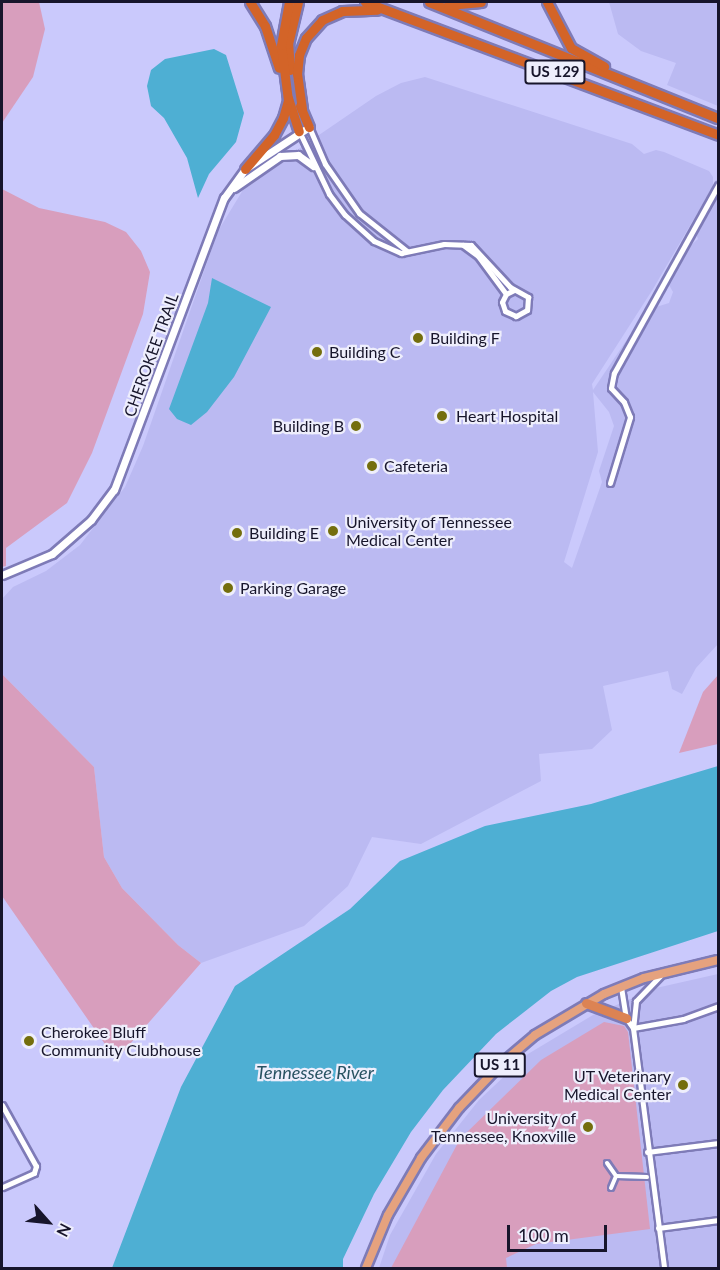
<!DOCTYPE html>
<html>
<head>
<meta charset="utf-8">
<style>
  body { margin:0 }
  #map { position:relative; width:720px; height:1270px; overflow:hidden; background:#cac9fc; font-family:Lato,sans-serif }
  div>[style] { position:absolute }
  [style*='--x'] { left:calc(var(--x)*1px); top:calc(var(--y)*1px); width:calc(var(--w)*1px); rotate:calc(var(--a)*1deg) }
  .built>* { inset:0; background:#bbbaf2 }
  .green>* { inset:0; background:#d89ebd }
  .water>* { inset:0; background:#4eafd3 }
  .roads { filter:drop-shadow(2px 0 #7e7bb7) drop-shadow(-2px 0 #7e7bb7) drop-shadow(0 2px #7e7bb7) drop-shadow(0 -2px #7e7bb7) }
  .pedestrian>* { height:4px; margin:-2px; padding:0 2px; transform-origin:2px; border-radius:2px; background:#fff }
  .minor>* { height:5px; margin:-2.5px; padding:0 2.5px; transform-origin:2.5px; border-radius:2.5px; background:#fff }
  .tertiary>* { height:7px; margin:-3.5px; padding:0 3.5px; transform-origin:3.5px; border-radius:3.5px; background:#fff }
  .primary>* { height:8px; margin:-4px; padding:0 4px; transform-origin:4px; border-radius:4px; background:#e5a27e }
  .trunk>* { height:9px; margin:-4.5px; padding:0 4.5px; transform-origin:4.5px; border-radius:4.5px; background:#dc8353 }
  .motorway>* { height:9px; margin:-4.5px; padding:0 4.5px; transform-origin:4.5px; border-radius:4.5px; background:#d36428 }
  .dots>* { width:16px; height:16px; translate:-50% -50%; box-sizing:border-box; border:3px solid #eeeefc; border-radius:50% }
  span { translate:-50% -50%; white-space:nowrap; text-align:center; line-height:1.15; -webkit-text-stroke:4.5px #eeeefc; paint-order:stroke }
  .shield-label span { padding:2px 4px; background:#eeeefc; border:2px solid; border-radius:4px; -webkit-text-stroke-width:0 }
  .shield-label { font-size:15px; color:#17152b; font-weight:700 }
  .poi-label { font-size:16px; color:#17152b }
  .left { translate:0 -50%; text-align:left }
  .right { translate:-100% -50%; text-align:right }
  .street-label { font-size:16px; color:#17152b }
  .water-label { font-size:18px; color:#285262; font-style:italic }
  .frame { position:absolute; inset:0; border:3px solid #17152b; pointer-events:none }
  .north { position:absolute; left:18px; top:1192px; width:60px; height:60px; -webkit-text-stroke:4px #eeeefc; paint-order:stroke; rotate:117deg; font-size:16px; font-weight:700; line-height:24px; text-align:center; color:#17152b }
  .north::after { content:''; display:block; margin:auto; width:21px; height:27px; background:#17152b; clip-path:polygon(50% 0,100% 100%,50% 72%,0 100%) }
  .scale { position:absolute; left:507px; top:1225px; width:100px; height:27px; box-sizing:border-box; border:3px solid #17152b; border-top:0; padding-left:8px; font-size:18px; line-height:21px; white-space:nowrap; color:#17152b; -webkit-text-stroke:4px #eeeefc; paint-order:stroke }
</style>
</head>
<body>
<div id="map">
  <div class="built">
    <i style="clip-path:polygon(609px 2px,718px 2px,718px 106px,667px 85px,676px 63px,641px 51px,618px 34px)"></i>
    <i style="clip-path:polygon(evenodd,425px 77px,632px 144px,644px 154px,656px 150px,664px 152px,709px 171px,713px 177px,713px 186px,653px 289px,592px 384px,593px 390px,630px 335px,636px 336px,656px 307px,669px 303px,673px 292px,669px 285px,671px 277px,688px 248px,698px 239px,696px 234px,718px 194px,718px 644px,696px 668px,682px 694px,672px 689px,668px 671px,603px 686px,612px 730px,592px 749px,539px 754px,541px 781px,421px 844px,372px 837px,348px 886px,304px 926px,201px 963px,178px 945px,122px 888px,104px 857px,94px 767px,2px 674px,2px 599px,13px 587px,46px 571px,80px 545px,125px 487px,143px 446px,218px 231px,246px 185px,376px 96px,401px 83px,425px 77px,593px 392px,609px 412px,614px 426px,599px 471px,602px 482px,572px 568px,564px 562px,598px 452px,593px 392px)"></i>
    <i style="clip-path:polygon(718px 974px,718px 1268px,379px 1268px,390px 1235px,436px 1154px,479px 1100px,528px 1054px,593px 1015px,656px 988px)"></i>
  </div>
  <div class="green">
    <i style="clip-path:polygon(2px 2px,39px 2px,45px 29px,33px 77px,2px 123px)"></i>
    <i style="clip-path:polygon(2px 189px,39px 208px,105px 222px,126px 232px,141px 251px,150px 272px,143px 314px,92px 453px,67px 503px,6px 548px,6px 566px,2px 567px)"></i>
    <i style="clip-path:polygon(2px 674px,94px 767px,104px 857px,122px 888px,178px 945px,201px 963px,116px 1060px,2px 896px)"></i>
    <i style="clip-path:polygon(718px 675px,718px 744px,679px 753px,703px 692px)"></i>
    <i style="clip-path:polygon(604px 1022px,624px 1026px,628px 1032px,650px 1229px,536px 1244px,506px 1258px,507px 1268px,391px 1268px,460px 1139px,541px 1060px)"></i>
  </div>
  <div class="water">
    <i style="clip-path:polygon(214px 49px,226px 55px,244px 113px,236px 142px,209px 174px,198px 198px,187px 158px,164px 118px,151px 106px,147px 86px,151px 70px,165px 59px)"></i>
    <i style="clip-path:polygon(212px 278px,271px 307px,234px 377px,207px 412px,191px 425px,177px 419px,169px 409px,208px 303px)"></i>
    <i style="clip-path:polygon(718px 766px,718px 931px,577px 977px,551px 991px,496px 1034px,443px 1090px,411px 1132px,374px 1194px,343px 1259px,343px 1268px,112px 1268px,181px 1087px,235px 986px,350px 909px,400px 861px,485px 826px,591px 804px)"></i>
  </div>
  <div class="roads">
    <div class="pedestrian">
      <i style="--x:607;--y:1163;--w:16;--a:55"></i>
      <i style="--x:616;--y:1176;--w:31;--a:2"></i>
      <i style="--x:611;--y:1188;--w:13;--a:-67"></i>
    </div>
    <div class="minor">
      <i style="--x:309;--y:127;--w:40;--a:66.6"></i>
      <i style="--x:325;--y:164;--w:60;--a:55.2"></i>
      <i style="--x:359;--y:213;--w:61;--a:38.4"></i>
      <i style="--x:299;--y:131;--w:70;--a:64.5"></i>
      <i style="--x:329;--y:194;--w:26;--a:53"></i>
      <i style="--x:345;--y:215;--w:39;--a:42"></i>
      <i style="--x:374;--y:241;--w:30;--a:24"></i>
      <i style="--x:401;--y:253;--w:44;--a:-11.8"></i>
      <i style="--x:444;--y:244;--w:27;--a:2"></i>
      <i style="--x:471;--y:245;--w:57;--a:47.1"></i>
      <i style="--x:510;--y:287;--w:21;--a:29"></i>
      <i style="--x:528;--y:297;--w:13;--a:94"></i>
      <i style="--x:527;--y:310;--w:13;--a:151"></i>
      <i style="--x:516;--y:316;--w:12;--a:-156"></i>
      <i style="--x:505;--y:311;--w:9;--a:-108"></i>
      <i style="--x:502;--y:302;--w:9;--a:-63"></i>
      <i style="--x:506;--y:294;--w:9;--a:-27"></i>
      <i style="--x:463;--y:245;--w:19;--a:36"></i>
      <i style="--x:478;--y:256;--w:47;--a:53.6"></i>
      <i style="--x:610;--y:483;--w:69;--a:-73.1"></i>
      <i style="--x:630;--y:417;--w:16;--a:-112"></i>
      <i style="--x:624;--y:402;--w:19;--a:-133"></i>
      <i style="--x:611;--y:388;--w:15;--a:-79"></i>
      <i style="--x:614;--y:373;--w:215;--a:-61"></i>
      <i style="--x:660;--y:976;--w:35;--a:134"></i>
      <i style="--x:636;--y:1001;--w:27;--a:96"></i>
      <i style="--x:633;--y:1028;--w:242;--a:82.6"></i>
      <i style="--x:621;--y:987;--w:31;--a:81"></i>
      <i style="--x:626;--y:1018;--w:12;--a:55"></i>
      <i style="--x:633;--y:1028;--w:51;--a:-10.2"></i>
      <i style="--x:683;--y:1019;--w:37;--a:-20"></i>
      <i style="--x:2;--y:1105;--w:70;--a:60.9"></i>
      <i style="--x:36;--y:1166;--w:7;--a:106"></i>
      <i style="--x:34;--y:1173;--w:35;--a:156"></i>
      <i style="--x:647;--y:1152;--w:72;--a:-7.2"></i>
      <i style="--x:658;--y:1228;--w:61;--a:-7.6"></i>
    </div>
    <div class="tertiary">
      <i style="--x:234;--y:188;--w:56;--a:-34.8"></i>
      <i style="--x:280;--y:156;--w:18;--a:-3"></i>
      <i style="--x:298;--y:155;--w:19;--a:36"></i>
      <i style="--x:2;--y:575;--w:54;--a:-22.8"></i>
      <i style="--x:52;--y:554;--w:52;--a:-41.1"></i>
      <i style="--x:91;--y:520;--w:38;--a:-53"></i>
      <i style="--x:114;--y:490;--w:312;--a:-69.4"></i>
      <i style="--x:224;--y:198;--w:36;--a:-54"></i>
      <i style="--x:245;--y:169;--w:77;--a:-33.3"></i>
    </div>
    <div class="primary">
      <i style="--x:366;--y:1268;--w:57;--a:-67.5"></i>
      <i style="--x:388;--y:1215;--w:66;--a:-59.9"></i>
      <i style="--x:421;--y:1158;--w:63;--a:-52.8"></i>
      <i style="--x:459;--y:1108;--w:62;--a:-46.3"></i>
      <i style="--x:502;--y:1063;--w:43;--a:-40.3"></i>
      <i style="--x:535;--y:1035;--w:80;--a:-30.7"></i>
      <i style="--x:604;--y:994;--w:43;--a:-21.8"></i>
      <i style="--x:644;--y:978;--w:76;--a:-13.7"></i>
    </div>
    <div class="trunk">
      <i style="--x:586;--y:1003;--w:43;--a:20.6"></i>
    </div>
    <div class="motorway">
      <i style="--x:250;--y:2;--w:28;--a:58"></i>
      <i style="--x:265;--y:26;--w:44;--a:71.6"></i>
      <i style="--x:365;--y:2;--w:377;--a:20.6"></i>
      <i style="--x:429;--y:2;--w:311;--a:21.9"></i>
      <i style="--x:547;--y:2;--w:52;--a:62.4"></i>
      <i style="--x:571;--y:48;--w:38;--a:29"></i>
      <i style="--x:448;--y:5;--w:33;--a:-5"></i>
      <i style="--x:290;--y:70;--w:26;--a:-94"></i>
      <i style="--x:288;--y:44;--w:43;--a:-76.6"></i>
      <i style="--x:288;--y:98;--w:35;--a:72"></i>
      <i style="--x:300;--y:106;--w:23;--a:67"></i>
      <i style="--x:302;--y:109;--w:35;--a:-98"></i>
      <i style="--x:297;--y:74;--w:19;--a:-84"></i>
      <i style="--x:299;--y:55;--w:18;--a:-68"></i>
      <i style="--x:306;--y:38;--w:24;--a:-48"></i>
      <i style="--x:322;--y:20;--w:22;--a:-24"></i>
      <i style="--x:342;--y:11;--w:35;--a:-2"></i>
      <i style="--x:245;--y:169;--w:45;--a:-49.5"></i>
      <i style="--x:274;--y:135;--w:19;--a:-62"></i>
      <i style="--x:283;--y:118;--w:19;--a:-74"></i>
      <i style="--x:288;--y:100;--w:55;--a:-97.3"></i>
      <i style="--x:281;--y:45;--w:44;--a:-79.5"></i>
    </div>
  </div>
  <div class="dots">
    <i style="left:418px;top:338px;background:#746e0d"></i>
    <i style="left:317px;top:352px;background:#746e0d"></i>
    <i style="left:442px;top:416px;background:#746e0d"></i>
    <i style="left:356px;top:426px;background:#746e0d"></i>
    <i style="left:372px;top:466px;background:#746e0d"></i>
    <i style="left:333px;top:531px;background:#746e0d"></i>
    <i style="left:237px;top:533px;background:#746e0d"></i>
    <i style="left:228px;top:588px;background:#746e0d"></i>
    <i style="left:29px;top:1041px;background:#746e0d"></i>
    <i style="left:683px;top:1085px;background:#746e0d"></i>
    <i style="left:588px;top:1127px;background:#746e0d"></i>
  </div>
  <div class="shield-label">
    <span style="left:555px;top:72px">US 129</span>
    <span style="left:500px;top:1065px">US 11</span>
  </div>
  <div class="poi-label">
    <span class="left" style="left:430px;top:338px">Building F</span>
    <span class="left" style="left:329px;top:352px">Building C</span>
    <span class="left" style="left:456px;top:416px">Heart Hospital</span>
    <span class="right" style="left:344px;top:426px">Building B</span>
    <span class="left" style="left:384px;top:466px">Cafeteria</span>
    <span class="left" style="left:346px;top:531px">University of Tennessee<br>Medical Center</span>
    <span class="left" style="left:249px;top:533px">Building E</span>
    <span class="left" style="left:240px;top:588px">Parking Garage</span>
    <span class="left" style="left:41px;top:1041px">Cherokee Bluff<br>Community Clubhouse</span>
    <span class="right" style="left:671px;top:1085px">UT Veterinary<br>Medical Center</span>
    <span class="right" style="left:576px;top:1127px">University of<br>Tennessee, Knoxville</span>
  </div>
  <div class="street-label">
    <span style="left:151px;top:355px;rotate:-70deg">CHEROKEE TRAIL</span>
  </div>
  <div class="water-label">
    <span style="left:315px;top:1072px">Tennessee River</span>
  </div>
  <div class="frame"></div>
  <div class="north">N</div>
  <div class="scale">100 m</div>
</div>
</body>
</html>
